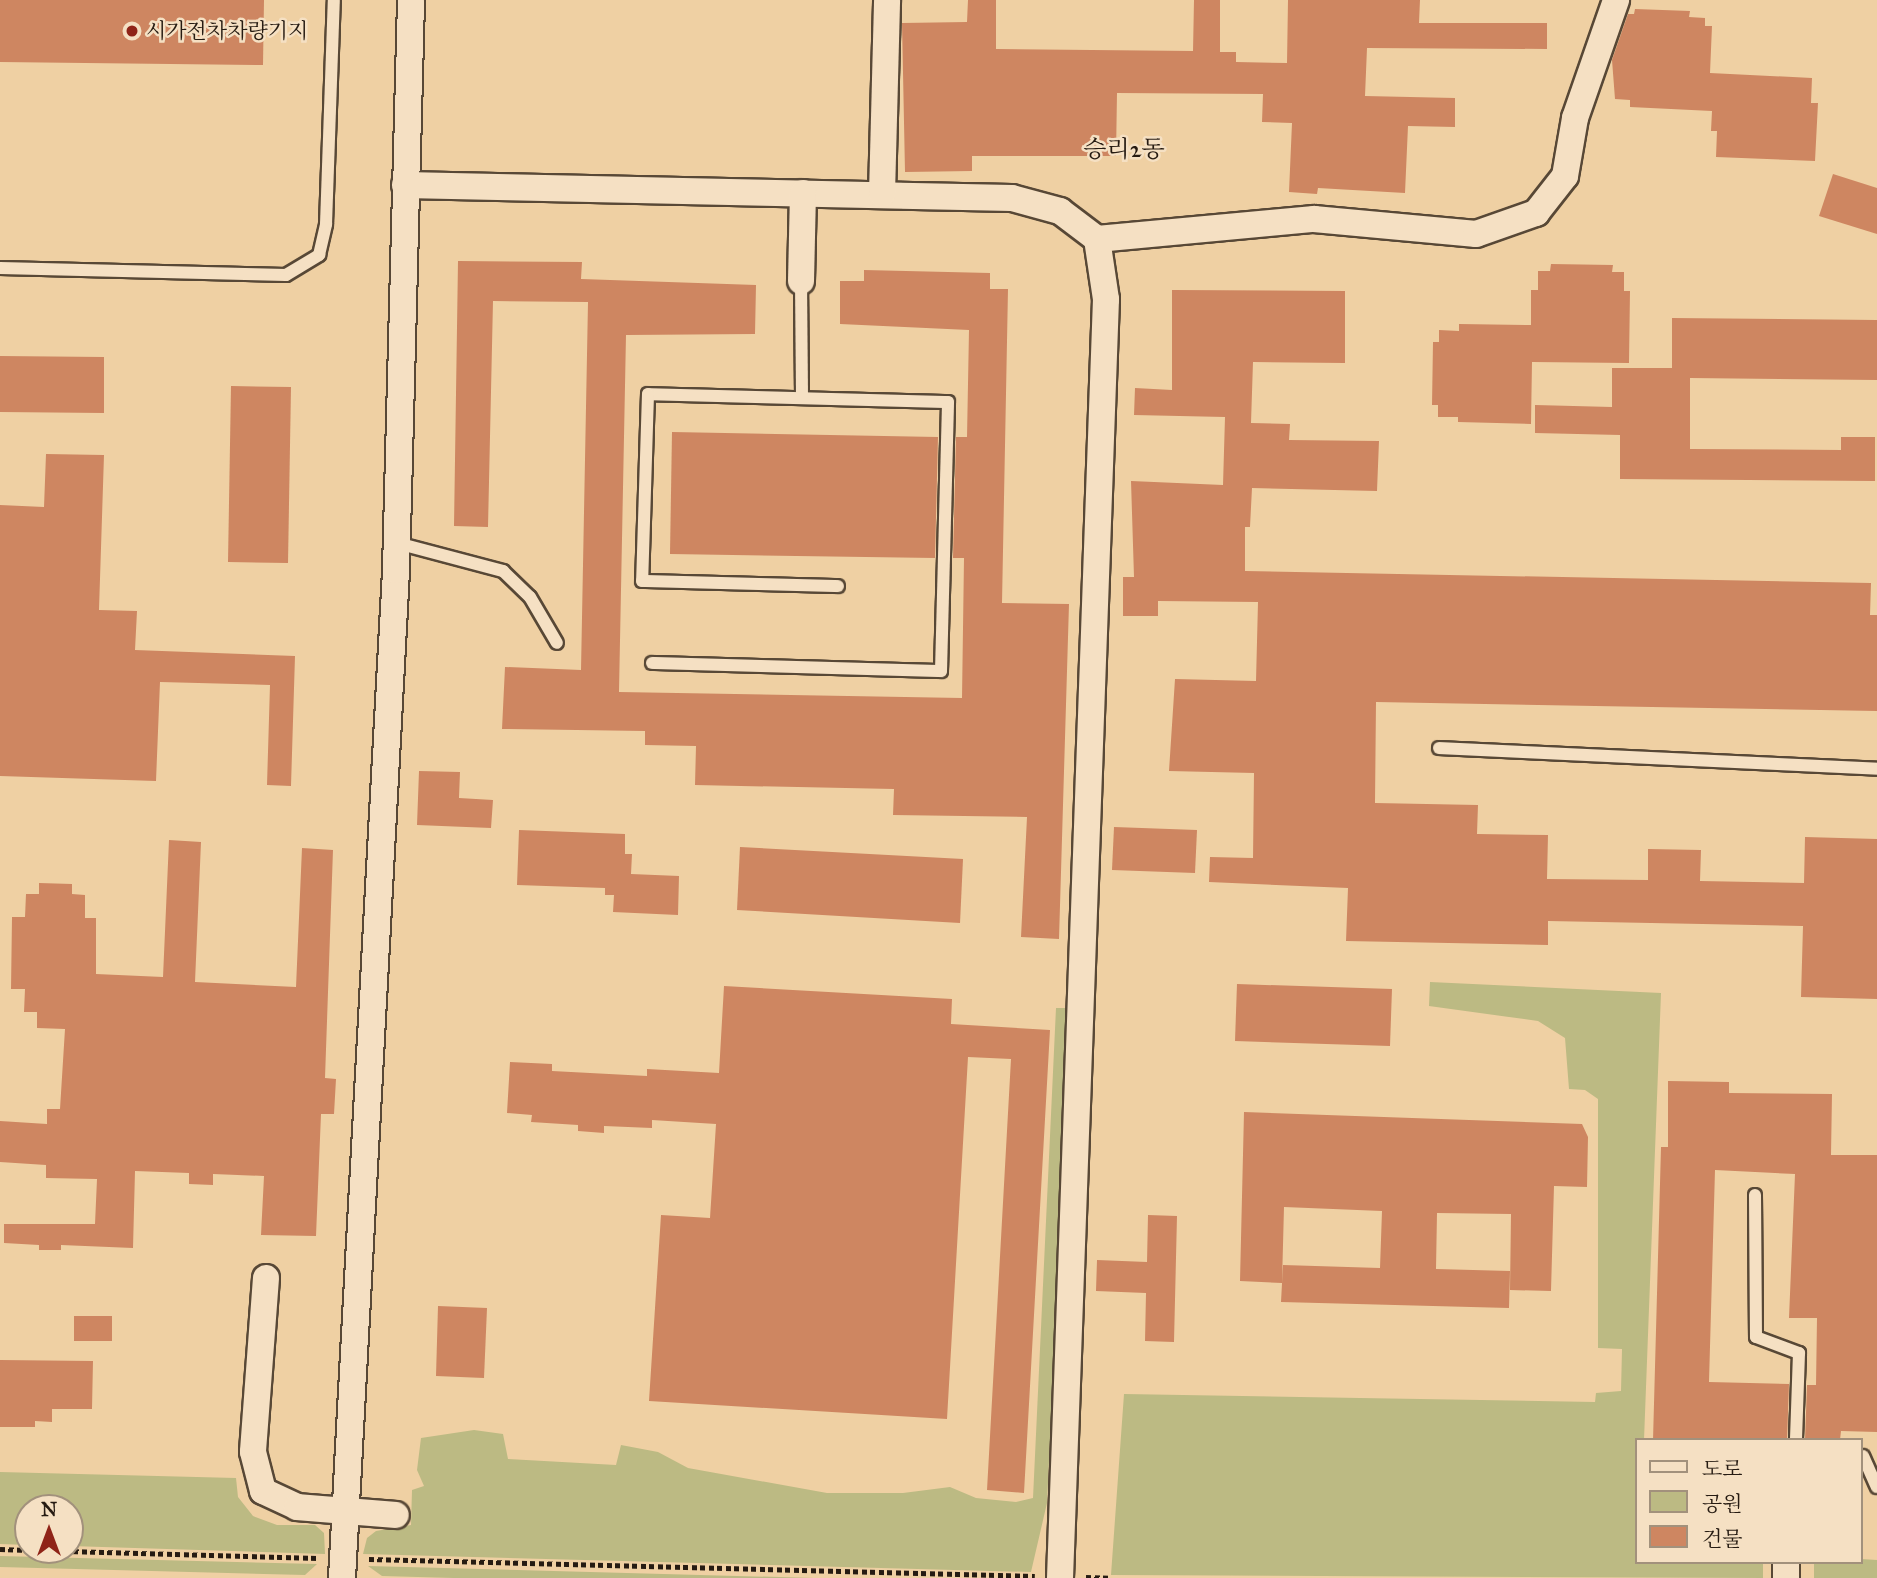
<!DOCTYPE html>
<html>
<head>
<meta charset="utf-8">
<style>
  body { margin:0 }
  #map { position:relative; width:1877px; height:1578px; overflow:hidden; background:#efd0a3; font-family:"IM FELL Great Primer","Noto Serif KR",serif }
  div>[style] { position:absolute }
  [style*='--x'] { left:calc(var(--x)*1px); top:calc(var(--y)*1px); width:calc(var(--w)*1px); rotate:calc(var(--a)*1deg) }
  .green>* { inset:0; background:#bcba83 }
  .building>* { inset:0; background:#ce8661 }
  .path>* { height:4.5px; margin-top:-2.25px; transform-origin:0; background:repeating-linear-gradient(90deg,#261b12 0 5px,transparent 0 8.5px) }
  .roads { filter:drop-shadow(2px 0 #584836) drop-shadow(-2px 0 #584836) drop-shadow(0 2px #584836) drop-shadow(0 -2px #584836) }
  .service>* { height:12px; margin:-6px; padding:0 6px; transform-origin:6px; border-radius:6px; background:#f5e0c3 }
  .minor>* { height:26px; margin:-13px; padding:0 13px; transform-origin:13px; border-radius:13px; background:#f5e0c3 }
  .dots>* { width:19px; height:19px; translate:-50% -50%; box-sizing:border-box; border:4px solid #f5e0c3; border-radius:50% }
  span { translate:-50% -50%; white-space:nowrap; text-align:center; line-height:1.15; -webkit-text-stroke:5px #f5e0c3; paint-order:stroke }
  .poi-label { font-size:21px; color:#261b12 }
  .left { translate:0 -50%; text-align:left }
  .quarter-label { font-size:24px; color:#261b12 }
  .legend { position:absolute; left:1635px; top:1438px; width:228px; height:126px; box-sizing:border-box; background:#f5e0c3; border:2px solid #a2917c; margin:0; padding:9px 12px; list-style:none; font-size:21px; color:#261b12 }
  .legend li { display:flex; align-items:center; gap:14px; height:35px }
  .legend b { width:35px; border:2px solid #a2917c }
  .north { position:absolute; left:14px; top:1494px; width:70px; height:70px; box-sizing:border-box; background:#f5e0c3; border:2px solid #a2917c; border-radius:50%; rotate:0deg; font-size:19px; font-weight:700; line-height:28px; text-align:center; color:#261b12 }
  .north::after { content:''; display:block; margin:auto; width:24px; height:32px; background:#8f2418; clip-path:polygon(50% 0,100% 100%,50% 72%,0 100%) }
</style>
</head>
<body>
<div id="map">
  <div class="green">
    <i style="clip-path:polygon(1430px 982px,1661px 993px,1644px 1440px,1637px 1440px,1637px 1562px,1763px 1562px,1763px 1578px,1111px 1575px,1124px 1394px,1595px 1402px,1596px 1393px,1621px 1391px,1622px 1349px,1598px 1348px,1598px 1099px,1585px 1090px,1569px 1089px,1565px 1038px,1538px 1021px,1429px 1006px)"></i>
    <i style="clip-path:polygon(1056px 1008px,1071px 1008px,1047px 1503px,1031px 1572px,363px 1554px,367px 1538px,376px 1531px,411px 1525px,412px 1490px,424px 1486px,417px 1470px,421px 1438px,474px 1430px,503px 1434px,508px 1459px,616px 1465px,621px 1445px,658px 1452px,688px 1468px,827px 1493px,903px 1493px,950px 1487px,976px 1498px,1016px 1502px,1033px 1498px)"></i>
    <i style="clip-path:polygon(0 1472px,236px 1478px,238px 1497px,253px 1516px,277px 1525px,315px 1525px,324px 1533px,325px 1554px,70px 1546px,70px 1508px,28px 1508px,28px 1545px,0 1544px)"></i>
    <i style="clip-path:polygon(0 1556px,317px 1564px,305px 1575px,0 1567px)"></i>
    <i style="clip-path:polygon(1861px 1559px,1877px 1560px,1877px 1578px,1814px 1578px,1814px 1562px)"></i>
    <i style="clip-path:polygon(368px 1566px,814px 1578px,454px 1578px,382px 1576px)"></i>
  </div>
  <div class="building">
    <i style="clip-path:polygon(0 0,264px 0,263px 65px,0 62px)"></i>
    <i style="clip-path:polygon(968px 0,996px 0,996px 49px,1193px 51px,1194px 0,1220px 0,1220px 52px,1236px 52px,1236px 62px,1287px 63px,1288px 0,1420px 0,1419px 23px,1547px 23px,1547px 49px,1367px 48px,1365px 96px,1455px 98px,1455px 127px,1408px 126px,1405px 193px,1318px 188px,1317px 194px,1289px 192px,1292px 123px,1262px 122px,1263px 94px,1117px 93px,1116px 156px,972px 156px,972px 171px,905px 172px,902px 23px,967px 22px)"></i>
    <i style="clip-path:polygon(1635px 9px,1690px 11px,1689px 17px,1705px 18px,1705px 26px,1712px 26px,1710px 73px,1812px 78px,1811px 103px,1818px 103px,1815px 161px,1716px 157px,1717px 131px,1711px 131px,1712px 111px,1630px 107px,1630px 100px,1615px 99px,1612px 60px,1628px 14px,1634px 14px)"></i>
    <i style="clip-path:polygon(1833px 174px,1877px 188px,1877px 234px,1819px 216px)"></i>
    <i style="clip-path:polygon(458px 261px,582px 262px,581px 279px,756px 285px,755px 334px,626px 335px,619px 692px,962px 698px,964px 558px,953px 558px,956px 437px,967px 437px,969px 330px,840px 324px,840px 281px,864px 281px,864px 270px,990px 273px,990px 289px,1008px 289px,1002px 603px,1069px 604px,1059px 939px,1021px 937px,1027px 817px,893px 815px,894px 789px,695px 785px,696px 746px,645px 745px,645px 731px,502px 729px,505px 667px,581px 670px,588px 302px,493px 301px,488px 527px,454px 526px)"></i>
    <i style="clip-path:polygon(1551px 264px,1613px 265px,1612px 272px,1624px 272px,1624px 291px,1630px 291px,1629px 363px,1532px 362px,1531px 424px,1458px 422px,1458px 417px,1438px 417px,1438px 405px,1432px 405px,1433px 342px,1439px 342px,1439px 330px,1459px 331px,1459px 324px,1531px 325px,1531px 290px,1538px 290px,1538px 271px,1550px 271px)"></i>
    <i style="clip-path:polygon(1172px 290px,1345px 291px,1345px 363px,1253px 362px,1251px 423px,1290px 424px,1289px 440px,1379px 441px,1377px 491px,1252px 488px,1250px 527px,1245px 527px,1245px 571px,1871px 583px,1870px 615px,1877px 615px,1877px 711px,1376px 702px,1375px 803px,1478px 805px,1477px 834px,1548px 835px,1547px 879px,1648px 880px,1648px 849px,1701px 850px,1700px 881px,1804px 883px,1805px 837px,1877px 839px,1877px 999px,1801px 997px,1803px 926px,1548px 921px,1548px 945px,1346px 941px,1348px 888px,1209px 882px,1210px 857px,1253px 858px,1254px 773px,1169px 771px,1175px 679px,1256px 681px,1258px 602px,1158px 601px,1158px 616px,1123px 616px,1123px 577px,1134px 577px,1131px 481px,1223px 485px,1225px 417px,1134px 415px,1135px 388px,1172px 390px)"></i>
    <i style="clip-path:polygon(1672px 318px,1877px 320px,1877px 380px,1690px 378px,1690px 449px,1841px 450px,1841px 437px,1875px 437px,1875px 481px,1620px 479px,1620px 435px,1535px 433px,1535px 405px,1612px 407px,1612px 368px,1672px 368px)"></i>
    <i style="clip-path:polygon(0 356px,104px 357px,104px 413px,0 412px)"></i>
    <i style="clip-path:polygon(231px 386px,291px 387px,288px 563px,228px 562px)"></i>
    <i style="clip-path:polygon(672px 432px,938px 437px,935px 558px,670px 554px)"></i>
    <i style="clip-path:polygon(46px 454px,104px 455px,99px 610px,137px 611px,135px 650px,295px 656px,291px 786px,267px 785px,270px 685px,160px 682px,156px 781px,0 776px,0 505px,44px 507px)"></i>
    <i style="clip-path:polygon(419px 771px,460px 772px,459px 798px,493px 800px,491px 828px,417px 825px)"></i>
    <i style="clip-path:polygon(1114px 827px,1197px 830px,1195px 873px,1112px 870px)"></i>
    <i style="clip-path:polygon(519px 830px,625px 834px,625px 854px,632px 854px,631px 874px,679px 876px,678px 915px,613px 912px,614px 895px,605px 895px,605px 888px,517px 885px)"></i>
    <i style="clip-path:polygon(169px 840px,201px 842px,195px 982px,296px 987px,302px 848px,333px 850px,325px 1078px,336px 1079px,334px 1114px,321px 1114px,316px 1236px,261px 1235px,264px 1176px,213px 1174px,213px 1185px,189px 1184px,189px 1173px,135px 1171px,133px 1248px,61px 1245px,61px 1250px,39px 1250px,39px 1245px,4px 1243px,4px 1224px,95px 1224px,97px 1179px,46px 1178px,46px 1165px,0 1162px,0 1121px,47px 1124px,47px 1109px,60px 1109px,65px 1029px,37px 1028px,37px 1012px,24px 1012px,25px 989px,11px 989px,12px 917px,25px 917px,26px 894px,39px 894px,39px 883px,72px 884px,72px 894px,85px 895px,85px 918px,96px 918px,96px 974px,163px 977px)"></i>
    <i style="clip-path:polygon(740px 847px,963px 859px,960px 923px,737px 910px)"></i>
    <i style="clip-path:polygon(1237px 984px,1392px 989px,1390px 1046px,1235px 1041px)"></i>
    <i style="clip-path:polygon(724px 986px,952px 999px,951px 1024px,1050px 1030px,1024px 1493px,987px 1490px,1011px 1059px,968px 1057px,947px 1419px,649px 1401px,661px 1215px,710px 1218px,716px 1124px,652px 1120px,652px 1128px,604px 1126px,604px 1133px,578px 1131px,578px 1125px,531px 1122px,532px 1115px,507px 1113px,510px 1062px,552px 1064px,552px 1071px,647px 1076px,647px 1069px,719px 1073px)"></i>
    <i style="clip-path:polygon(1668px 1081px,1729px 1082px,1729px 1093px,1832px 1094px,1831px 1155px,1877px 1155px,1877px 1432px,1841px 1431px,1840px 1440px,1805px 1440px,1807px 1385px,1816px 1385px,1817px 1318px,1789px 1318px,1795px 1174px,1715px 1170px,1709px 1382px,1789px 1384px,1787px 1440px,1653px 1440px,1661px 1147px,1668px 1147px)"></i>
    <i style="clip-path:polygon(1244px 1112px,1582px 1124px,1588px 1137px,1587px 1187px,1554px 1186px,1551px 1291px,1510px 1290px,1511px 1214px,1437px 1213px,1436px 1269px,1510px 1271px,1509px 1308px,1281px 1302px,1283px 1265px,1380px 1268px,1382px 1211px,1284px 1207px,1282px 1283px,1240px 1281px)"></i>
    <i style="clip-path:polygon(1148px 1215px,1177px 1216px,1174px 1342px,1145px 1341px,1146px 1293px,1096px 1291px,1097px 1260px,1147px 1262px)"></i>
    <i style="clip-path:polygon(438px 1306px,487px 1308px,484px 1378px,436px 1376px)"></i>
    <i style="clip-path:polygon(74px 1316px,112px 1316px,112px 1341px,74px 1341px)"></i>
    <i style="clip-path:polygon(0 1360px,93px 1361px,92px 1409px,52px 1409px,52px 1422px,35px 1421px,35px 1427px,0 1427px)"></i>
  </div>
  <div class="path">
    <i style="--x:0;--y:1549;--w:28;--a:2"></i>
    <i style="--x:31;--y:1550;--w:287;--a:1.6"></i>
    <i style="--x:369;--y:1559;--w:666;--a:1.46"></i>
    <i style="--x:1086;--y:1577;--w:24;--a:2"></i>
  </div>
  <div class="roads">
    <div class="service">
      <i style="--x:0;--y:268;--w:286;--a:1.4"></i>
      <i style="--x:286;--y:275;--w:39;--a:-31"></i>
      <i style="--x:319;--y:255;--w:32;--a:-77"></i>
      <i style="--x:326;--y:224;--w:224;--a:-88"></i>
      <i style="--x:801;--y:281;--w:117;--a:89.5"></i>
      <i style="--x:397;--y:543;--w:110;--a:14.8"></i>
      <i style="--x:503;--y:571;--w:37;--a:44"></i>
      <i style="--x:530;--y:597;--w:53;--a:59.6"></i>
      <i style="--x:652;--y:663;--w:289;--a:1.6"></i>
      <i style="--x:941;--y:671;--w:269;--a:-88.5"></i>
      <i style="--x:948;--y:402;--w:300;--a:-178.5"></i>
      <i style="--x:648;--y:394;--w:187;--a:91.8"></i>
      <i style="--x:642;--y:581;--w:196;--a:1.5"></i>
      <i style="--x:1439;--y:748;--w:439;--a:2.7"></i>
      <i style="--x:1755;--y:1195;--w:142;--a:89.6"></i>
      <i style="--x:1756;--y:1337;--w:46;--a:20.4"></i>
      <i style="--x:1799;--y:1353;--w:87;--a:92"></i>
      <i style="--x:1863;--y:1456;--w:34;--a:66"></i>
    </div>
    <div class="minor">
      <i style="--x:405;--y:185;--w:607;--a:1.23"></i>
      <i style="--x:1012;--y:198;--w:50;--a:15.2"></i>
      <i style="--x:1060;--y:211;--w:46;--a:37.1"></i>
      <i style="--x:1097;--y:239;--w:61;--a:81.5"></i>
      <i style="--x:1106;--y:299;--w:1280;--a:92.06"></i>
      <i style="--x:882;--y:194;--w:194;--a:-88.5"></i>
      <i style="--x:1097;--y:239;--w:218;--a:-5.3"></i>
      <i style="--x:1314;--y:219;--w:163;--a:5.3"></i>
      <i style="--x:1476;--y:234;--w:64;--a:-19.3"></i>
      <i style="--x:1536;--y:213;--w:47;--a:-51.9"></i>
      <i style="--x:1565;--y:176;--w:59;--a:-80.2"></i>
      <i style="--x:1575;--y:118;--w:125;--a:-70.8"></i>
      <i style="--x:801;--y:281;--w:88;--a:-88.7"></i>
      <i style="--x:266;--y:1278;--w:174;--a:94.3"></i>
      <i style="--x:253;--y:1452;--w:40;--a:75.6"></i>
      <i style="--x:263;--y:1491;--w:38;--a:25"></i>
      <i style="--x:297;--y:1507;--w:99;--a:4.6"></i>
      <i style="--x:342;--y:1578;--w:1009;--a:-86.93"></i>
      <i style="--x:396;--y:570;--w:570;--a:-88.49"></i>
      <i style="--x:1786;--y:1578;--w:16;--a:-90"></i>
    </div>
  </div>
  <div class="dots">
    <i style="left:132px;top:31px;background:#8f2418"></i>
  </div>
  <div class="poi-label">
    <span class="left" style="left:146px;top:31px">시가전차차량기지</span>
  </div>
  <div class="quarter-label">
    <span style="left:1124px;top:150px">승리2동</span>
  </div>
  <ul class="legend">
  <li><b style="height:9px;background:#f5e0c3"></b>도로</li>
  <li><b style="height:19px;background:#bcba83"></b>공원</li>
  <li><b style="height:19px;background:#ce8661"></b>건물</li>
  </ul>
  <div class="north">N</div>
</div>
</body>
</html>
